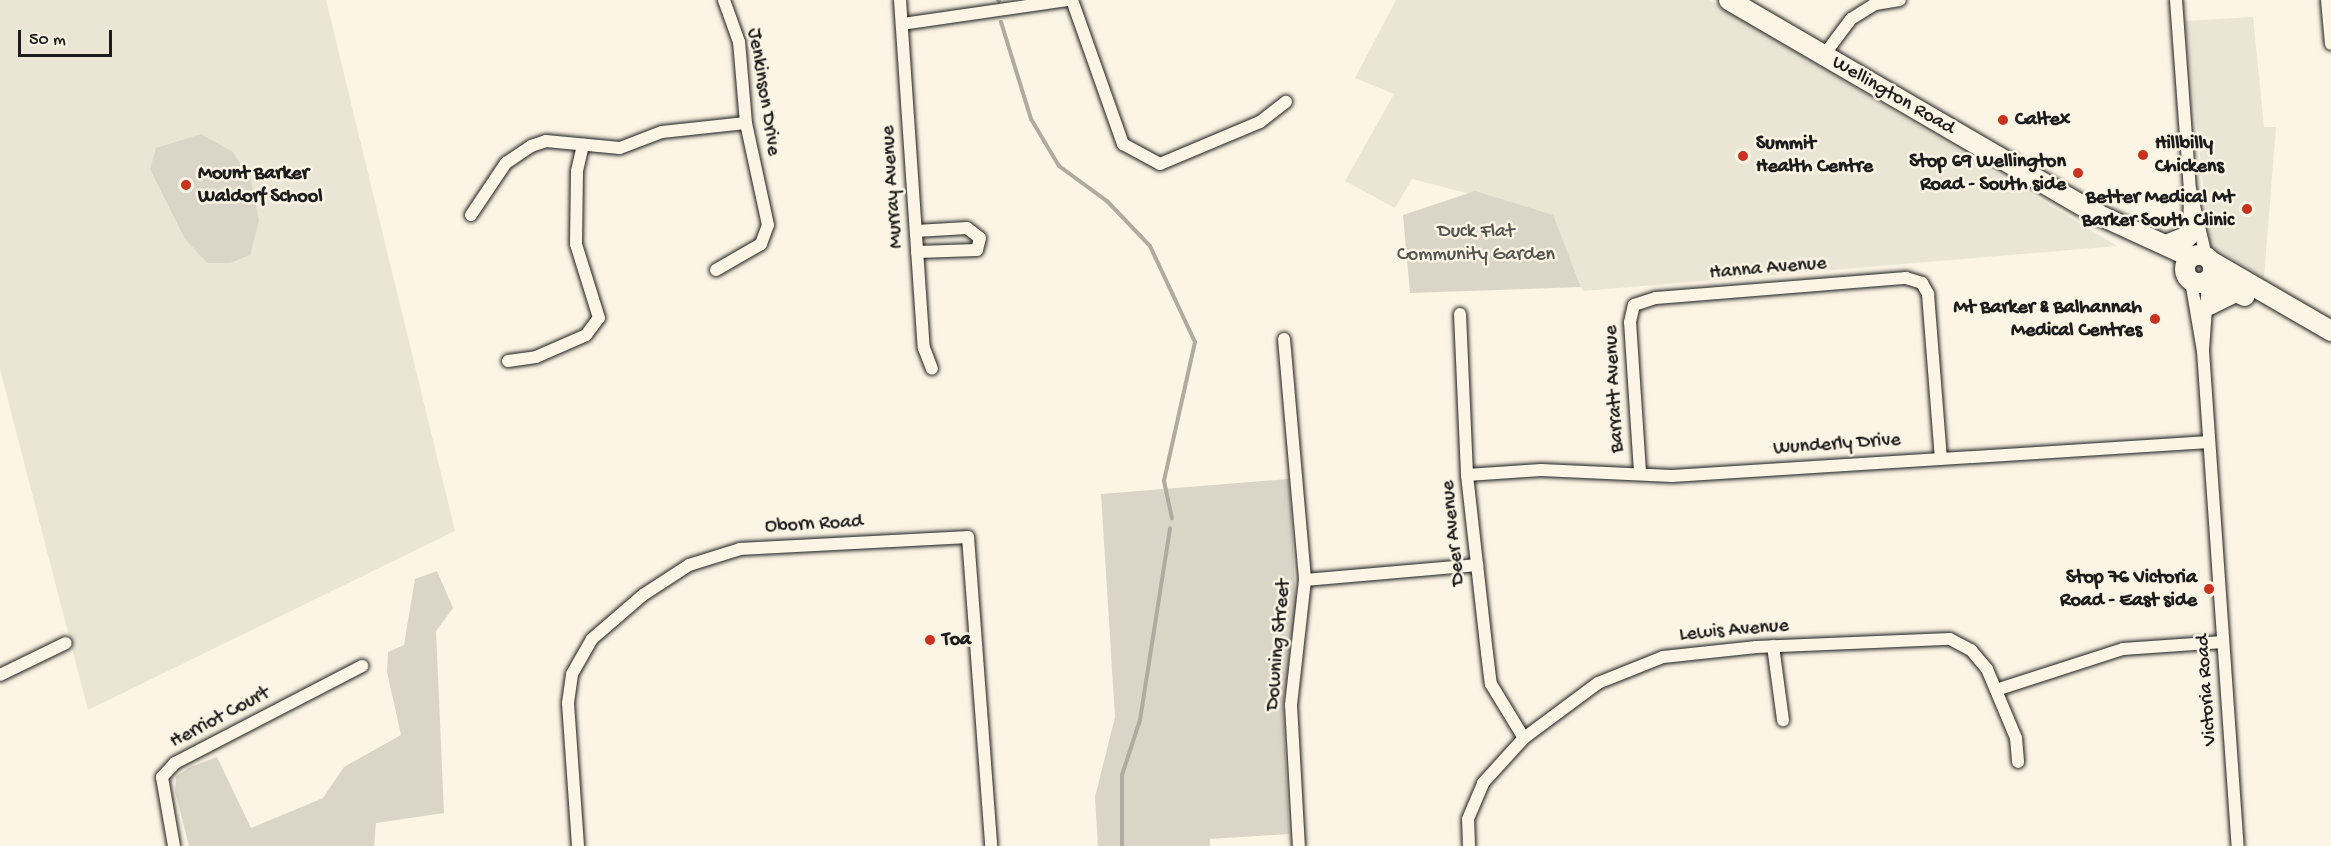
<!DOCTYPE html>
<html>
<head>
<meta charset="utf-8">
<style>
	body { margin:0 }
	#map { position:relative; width:2331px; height:846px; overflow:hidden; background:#fcf5e5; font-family:"Gochi Hand",sans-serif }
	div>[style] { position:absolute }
	.built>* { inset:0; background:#ebe5d6 }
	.green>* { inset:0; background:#dbd5c8 }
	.stream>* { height:4px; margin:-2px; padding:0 2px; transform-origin:2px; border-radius:2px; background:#b0aba1 }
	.roads { filter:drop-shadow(0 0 2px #1c1c1c) drop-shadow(0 0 2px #1c1c1c) }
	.minor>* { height:12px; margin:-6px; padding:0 6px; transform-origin:6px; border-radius:6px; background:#fcf5e5 }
	.primary>* { height:20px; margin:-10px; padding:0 10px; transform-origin:10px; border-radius:10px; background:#fcf5e5 }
	.primary>.ring { margin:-10px; padding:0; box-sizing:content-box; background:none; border:20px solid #fcf5e5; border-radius:50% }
	.dots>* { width:16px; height:16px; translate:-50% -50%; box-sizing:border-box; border:3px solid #fcf5e5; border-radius:50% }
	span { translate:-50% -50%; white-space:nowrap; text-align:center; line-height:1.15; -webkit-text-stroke:5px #fcf5e5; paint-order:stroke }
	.street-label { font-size:20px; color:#1c1c1c }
	.poi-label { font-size:20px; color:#1c1c1c; font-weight:700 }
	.left { translate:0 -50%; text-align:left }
	.right { translate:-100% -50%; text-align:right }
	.park-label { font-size:20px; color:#555450 }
	.scale { position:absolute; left:18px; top:30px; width:94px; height:27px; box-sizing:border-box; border:3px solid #1c1c1c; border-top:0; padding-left:8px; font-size:18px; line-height:21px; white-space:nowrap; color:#1c1c1c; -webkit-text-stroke:4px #fcf5e5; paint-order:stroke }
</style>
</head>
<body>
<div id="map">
	<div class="built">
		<div style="clip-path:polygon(0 0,326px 0,455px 531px,88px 710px,0 369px)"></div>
		<div style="clip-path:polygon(1396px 0,1710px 0,2117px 246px,1583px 291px,1552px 215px,1412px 179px,1395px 208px,1345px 181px,1394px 94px,1355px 78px)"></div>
		<div style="clip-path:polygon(2253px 17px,2264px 127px,2276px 127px,2264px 278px,2210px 245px,2185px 21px)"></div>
	</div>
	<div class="green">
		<div style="clip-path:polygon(201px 134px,233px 152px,251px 180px,259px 221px,250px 255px,230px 263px,207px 263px,185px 239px,150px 169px,156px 148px)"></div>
		<div style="clip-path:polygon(1475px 191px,1553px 215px,1581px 287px,1410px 293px,1403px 215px)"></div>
		<div style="clip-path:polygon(1289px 479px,1296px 603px,1283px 707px,1289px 834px,1210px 839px,1210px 846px,1098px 846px,1095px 797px,1115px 717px,1101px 494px)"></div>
		<div style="clip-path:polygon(437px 571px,453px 608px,436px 631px,444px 813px,376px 823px,374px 846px,189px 846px,175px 791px,176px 777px,188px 768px,217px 757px,251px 828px,323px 798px,344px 767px,401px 735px,387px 672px,388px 652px,404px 645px,415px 579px)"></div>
	</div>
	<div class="stream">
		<div style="left:998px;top:0;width:1px;rotate:45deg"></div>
		<div style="left:1001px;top:22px;width:102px;rotate:72.8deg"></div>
		<div style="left:1031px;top:119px;width:55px;rotate:59.2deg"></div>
		<div style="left:1059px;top:166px;width:59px;rotate:36.1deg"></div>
		<div style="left:1107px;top:201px;width:62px;rotate:46.3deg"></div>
		<div style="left:1150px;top:246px;width:106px;rotate:64.9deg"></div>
		<div style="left:1195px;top:342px;width:142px;rotate:102.6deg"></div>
		<div style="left:1164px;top:481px;width:38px;rotate:78deg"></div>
		<div style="left:1122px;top:846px;width:71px;rotate:-90deg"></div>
		<div style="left:1122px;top:775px;width:58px;rotate:-71.9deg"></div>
		<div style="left:1140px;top:720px;width:194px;rotate:-81.1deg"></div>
	</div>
	<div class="roads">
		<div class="minor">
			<div style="left:900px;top:0;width:349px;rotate:86.1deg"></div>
			<div style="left:924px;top:348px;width:22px;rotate:69deg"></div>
			<div style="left:1072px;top:0;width:153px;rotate:70.5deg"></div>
			<div style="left:1123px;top:144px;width:42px;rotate:28.4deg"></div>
			<div style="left:1160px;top:164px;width:108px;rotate:-22.8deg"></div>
			<div style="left:1260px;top:122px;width:33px;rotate:-38deg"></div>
			<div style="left:2176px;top:0;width:190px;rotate:85.8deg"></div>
			<div style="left:2190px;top:189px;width:69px;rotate:76.6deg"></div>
			<div style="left:2327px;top:0;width:44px;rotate:84.8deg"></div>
			<div style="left:902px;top:24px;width:168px;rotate:-8.2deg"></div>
			<div style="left:1824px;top:55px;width:45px;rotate:-53.1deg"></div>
			<div style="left:1851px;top:19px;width:28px;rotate:-32deg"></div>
			<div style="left:1875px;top:4px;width:25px;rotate:-9deg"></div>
			<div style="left:471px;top:215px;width:63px;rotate:-56.1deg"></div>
			<div style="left:506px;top:163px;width:30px;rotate:-34deg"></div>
			<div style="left:531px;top:146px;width:16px;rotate:-18deg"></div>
			<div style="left:546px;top:141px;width:74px;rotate:5.4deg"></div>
			<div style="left:620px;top:148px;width:45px;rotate:-20.9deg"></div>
			<div style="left:662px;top:132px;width:84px;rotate:-6.1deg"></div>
			<div style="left:916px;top:231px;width:51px;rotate:-3.4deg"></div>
			<div style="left:967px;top:228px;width:16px;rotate:38deg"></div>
			<div style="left:980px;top:238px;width:12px;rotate:104deg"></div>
			<div style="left:977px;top:250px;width:60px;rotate:178.1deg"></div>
			<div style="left:2189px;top:241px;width:51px;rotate:-88.9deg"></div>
			<div style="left:716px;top:270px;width:52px;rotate:-30deg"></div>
			<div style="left:761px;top:244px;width:20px;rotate:-70deg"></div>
			<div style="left:768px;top:225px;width:104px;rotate:-102.2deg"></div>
			<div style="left:746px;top:123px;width:81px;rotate:-94.9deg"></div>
			<div style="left:739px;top:42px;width:45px;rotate:-109.7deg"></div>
			<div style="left:2191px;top:281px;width:71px;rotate:80.3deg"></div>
			<div style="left:2203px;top:351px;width:496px;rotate:86deg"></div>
			<div style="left:1460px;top:314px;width:161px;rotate:87.5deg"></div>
			<div style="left:1467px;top:475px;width:179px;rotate:83.6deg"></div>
			<div style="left:1487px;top:653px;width:31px;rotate:83deg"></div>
			<div style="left:1491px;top:684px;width:63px;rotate:58.6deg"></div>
			<div style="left:1284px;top:339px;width:242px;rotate:85deg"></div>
			<div style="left:1305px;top:580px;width:126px;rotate:96.4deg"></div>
			<div style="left:1291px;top:705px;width:141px;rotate:86.8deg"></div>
			<div style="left:2203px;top:350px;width:70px;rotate:-85.9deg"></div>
			<div style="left:508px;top:361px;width:28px;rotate:-8deg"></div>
			<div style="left:536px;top:357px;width:55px;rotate:-23.7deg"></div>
			<div style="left:586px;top:335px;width:21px;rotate:-53deg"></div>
			<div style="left:599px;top:318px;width:77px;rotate:-107.3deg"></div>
			<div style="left:576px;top:244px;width:73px;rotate:-89.2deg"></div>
			<div style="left:577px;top:171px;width:27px;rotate:-77deg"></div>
			<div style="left:1640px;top:472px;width:150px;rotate:-93.8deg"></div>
			<div style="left:1630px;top:322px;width:17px;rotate:-77deg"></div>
			<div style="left:1634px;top:305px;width:23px;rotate:-18deg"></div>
			<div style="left:1656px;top:298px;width:251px;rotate:-4.6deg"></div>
			<div style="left:1906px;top:278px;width:17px;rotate:17deg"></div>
			<div style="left:1922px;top:283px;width:13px;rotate:61deg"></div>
			<div style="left:1928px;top:294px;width:165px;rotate:85.5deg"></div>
			<div style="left:1467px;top:475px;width:74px;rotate:-3.9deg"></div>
			<div style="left:1541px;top:470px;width:131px;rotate:2.6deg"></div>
			<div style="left:1672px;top:476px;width:538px;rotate:-3.62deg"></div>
			<div style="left:1305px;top:580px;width:173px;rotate:-5deg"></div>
			<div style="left:1773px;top:646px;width:75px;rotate:82.3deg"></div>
			<div style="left:0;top:675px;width:73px;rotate:-25.9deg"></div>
			<div style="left:1996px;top:690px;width:133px;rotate:-17.9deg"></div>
			<div style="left:2123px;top:649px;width:100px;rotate:-4deg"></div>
			<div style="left:174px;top:846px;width:70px;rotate:-99.9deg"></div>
			<div style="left:162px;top:777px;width:19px;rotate:-47deg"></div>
			<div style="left:175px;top:763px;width:211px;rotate:-27.4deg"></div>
			<div style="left:578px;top:846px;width:143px;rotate:-94deg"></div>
			<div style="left:568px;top:703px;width:29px;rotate:-82deg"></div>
			<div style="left:572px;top:674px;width:40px;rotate:-60.3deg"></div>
			<div style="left:592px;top:639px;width:67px;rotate:-40.8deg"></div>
			<div style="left:643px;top:595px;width:55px;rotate:-33.1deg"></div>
			<div style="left:689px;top:565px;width:53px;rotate:-17.4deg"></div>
			<div style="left:740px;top:549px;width:228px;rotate:-3deg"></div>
			<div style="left:968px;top:537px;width:310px;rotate:85.7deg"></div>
			<div style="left:1469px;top:846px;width:27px;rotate:-92deg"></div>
			<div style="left:1468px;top:819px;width:39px;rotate:-67deg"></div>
			<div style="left:1483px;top:783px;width:61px;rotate:-47.7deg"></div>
			<div style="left:1524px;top:738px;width:92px;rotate:-36.6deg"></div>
			<div style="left:1598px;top:683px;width:70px;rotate:-21.8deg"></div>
			<div style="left:1663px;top:657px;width:94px;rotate:-6.1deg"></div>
			<div style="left:1756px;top:647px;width:194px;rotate:-2.4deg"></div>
			<div style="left:1950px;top:639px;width:24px;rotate:28deg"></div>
			<div style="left:1971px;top:650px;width:25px;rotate:50deg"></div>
			<div style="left:1987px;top:669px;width:75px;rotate:67.2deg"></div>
			<div style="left:2016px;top:738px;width:24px;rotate:85deg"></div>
		</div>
		<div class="primary">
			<div style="left:1729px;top:0;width:426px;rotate:30.2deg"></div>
			<div style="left:2097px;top:214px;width:103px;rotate:24.6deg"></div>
			<div style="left:2166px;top:245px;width:24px;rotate:-22deg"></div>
			<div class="ring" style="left:2185px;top:255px;width:8px;height:8px"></div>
			<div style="left:2212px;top:262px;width:138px;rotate:30.1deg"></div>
			<div style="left:2209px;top:280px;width:39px;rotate:24deg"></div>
			<div style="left:2209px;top:305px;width:30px;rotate:-26deg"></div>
		</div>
	</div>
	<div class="dots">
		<div style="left:2003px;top:120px;background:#c8321e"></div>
		<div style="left:2143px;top:155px;background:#c8321e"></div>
		<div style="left:1743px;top:156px;background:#c8321e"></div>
		<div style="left:2078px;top:173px;background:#c8321e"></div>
		<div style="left:186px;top:185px;background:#c8321e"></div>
		<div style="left:2247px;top:209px;background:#c8321e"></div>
		<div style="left:2155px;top:319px;background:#c8321e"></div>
		<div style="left:2209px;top:589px;background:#c8321e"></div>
		<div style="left:930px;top:640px;background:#c8321e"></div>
	</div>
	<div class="street-label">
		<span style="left:763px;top:92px;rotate:81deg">Jenkinson Drive</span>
		<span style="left:1893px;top:96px;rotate:30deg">Wellington Road</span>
		<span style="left:893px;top:187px;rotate:-94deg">Murray Avenue</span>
		<span style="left:1768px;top:269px;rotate:-5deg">Hanna Avenue</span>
		<span style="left:1615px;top:389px;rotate:-93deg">Barratt Avenue</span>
		<span style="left:1837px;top:445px;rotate:-4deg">Wunderly Drive</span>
		<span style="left:814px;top:525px;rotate:-3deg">Oborn Road</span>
		<span style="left:1454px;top:533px;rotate:-96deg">Deer Avenue</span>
		<span style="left:1734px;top:631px;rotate:-5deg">Lewis Avenue</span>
		<span style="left:1279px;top:645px;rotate:-85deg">Downing Street</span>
		<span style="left:2207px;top:690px;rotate:-94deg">Victoria Road</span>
		<span style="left:220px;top:718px;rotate:-28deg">Herriot Court</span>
	</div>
	<div class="poi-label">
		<span class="left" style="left:2015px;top:120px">Caltex</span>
		<span class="left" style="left:1756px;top:156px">Summit<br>Health Centre</span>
		<span class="left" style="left:2155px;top:156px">Hillbilly<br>Chickens</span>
		<span class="right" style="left:2066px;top:174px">Stop 69 Wellington<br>Road - South side</span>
		<span class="left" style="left:198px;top:186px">Mount Barker<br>Waldorf School</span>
		<span class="right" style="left:2234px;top:210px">Better Medical Mt<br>Barker South Clinic</span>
		<span class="right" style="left:2142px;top:320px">Mt Barker &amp; Balhannah<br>Medical Centres</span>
		<span class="right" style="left:2197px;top:590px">Stop 76 Victoria<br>Road - East side</span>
		<span class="left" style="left:942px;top:640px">Toa</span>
	</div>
	<div class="park-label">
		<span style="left:1476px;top:244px">Duck Flat<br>Community Garden</span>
	</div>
	<div class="scale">50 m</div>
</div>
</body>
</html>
